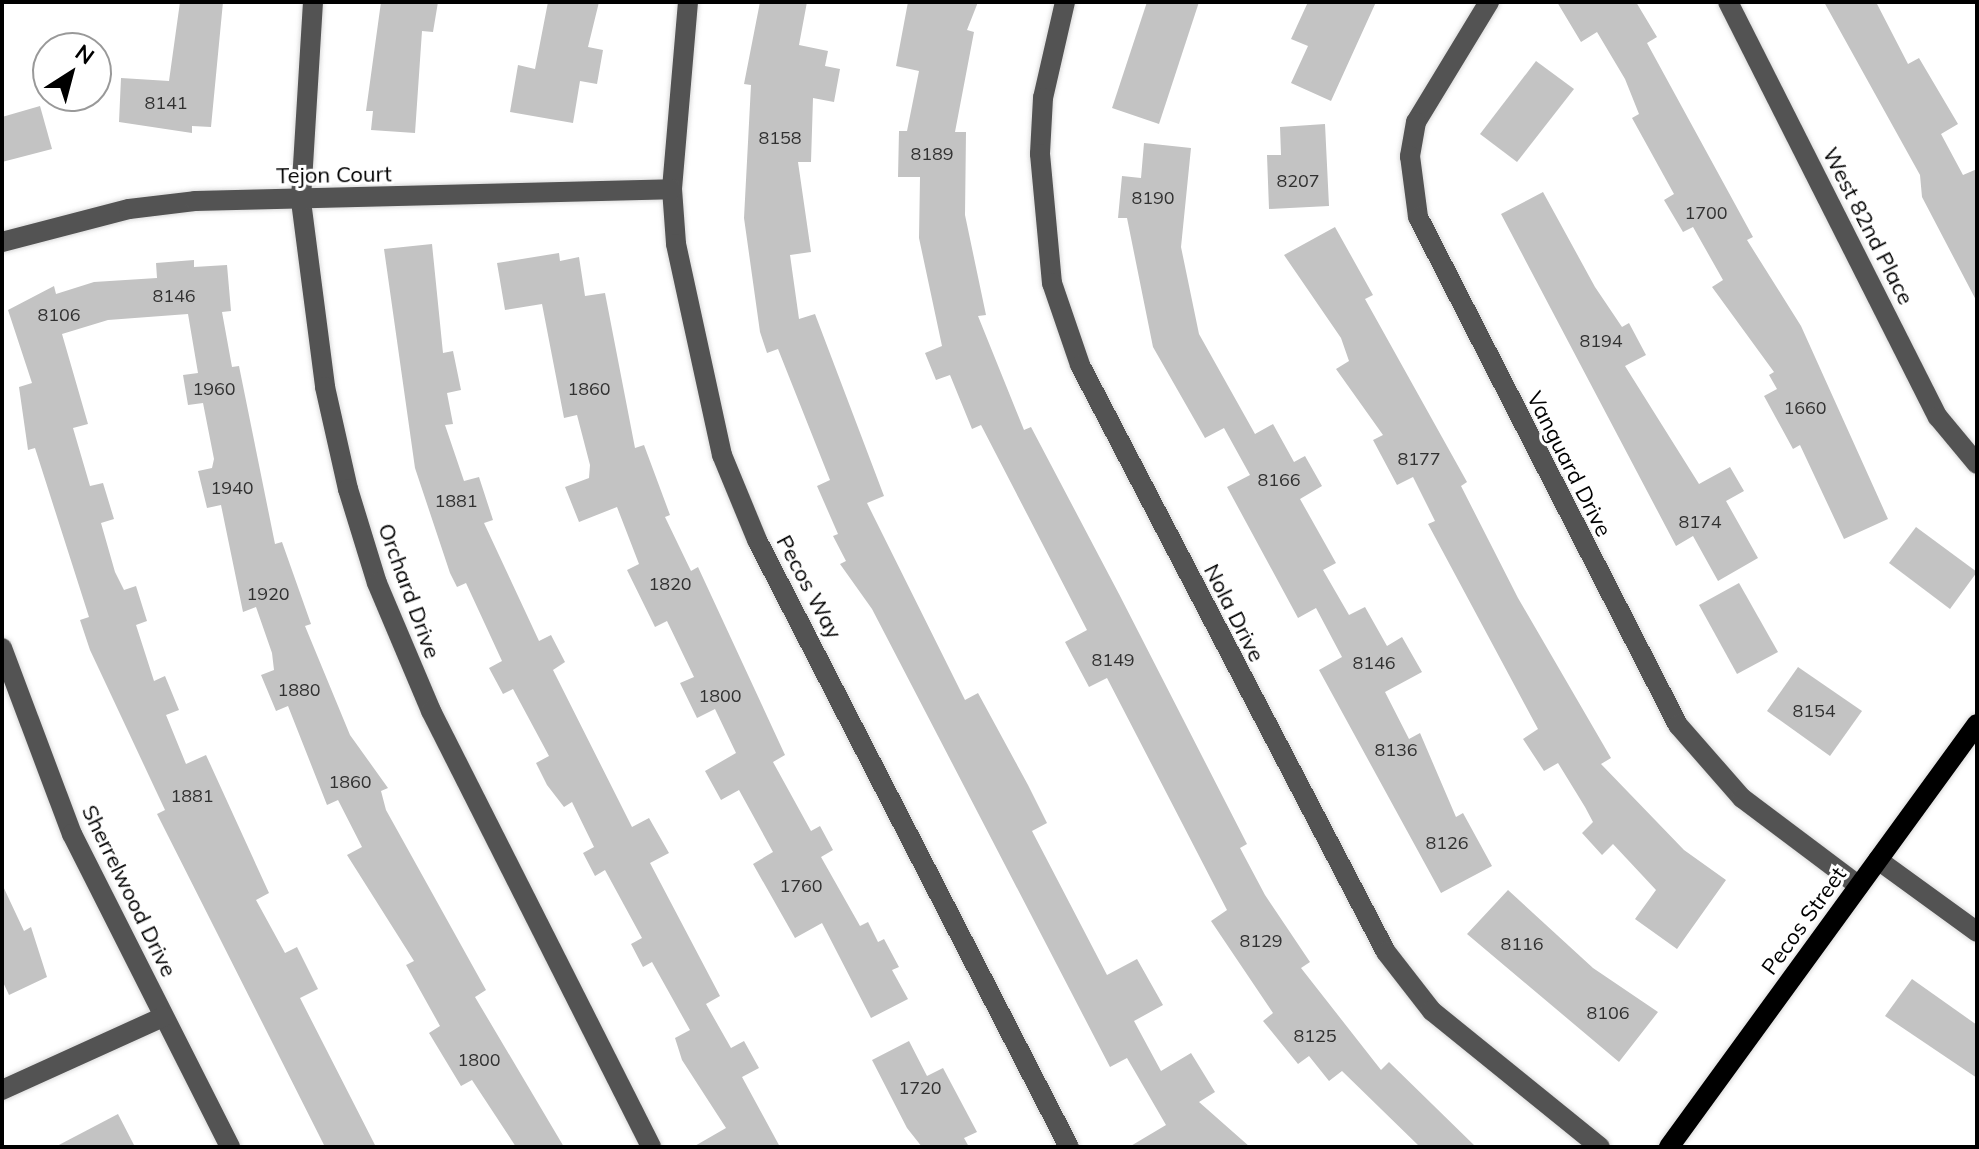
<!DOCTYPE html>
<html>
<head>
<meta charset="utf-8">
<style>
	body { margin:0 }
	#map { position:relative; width:1979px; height:1149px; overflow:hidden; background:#fff; font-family:Mulish,sans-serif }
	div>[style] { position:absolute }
	.building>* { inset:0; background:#c3c3c3 }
	.roads { filter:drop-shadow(0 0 2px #dbdbdb) drop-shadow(0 0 2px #dbdbdb) }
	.minor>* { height:20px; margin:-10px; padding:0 10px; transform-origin:10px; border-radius:10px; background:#535353 }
	.major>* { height:20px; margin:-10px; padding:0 10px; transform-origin:10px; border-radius:10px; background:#000 }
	span { translate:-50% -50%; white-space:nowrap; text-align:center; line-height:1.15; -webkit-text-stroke:6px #fff; paint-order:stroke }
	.number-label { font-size:18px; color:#313131 }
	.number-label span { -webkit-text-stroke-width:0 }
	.street-label { font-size:22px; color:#000 }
	.frame { position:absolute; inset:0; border:4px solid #000; pointer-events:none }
	.north { position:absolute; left:32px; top:32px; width:80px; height:80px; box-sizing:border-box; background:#fff; border:2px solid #999; border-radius:50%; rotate:36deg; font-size:22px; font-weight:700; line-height:32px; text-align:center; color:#000 }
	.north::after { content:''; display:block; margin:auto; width:28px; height:36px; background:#000; clip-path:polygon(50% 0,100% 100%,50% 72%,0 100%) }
</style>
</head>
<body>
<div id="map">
	<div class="building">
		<div style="clip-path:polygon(180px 2px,223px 2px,211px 127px,192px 126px,192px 133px,119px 122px,121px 78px,169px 81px)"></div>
		<div style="clip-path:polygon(381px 2px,438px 2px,433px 32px,422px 31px,415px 133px,371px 130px,373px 111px,366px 111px)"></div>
		<div style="clip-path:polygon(548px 2px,599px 2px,588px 47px,603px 50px,597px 84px,580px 81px,573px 123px,510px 112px,518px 65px,535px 69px)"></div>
		<div style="clip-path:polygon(760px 2px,807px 2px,799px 45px,828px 51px,825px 66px,840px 69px,834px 102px,813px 98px,811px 162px,798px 162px,811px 252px,790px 255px,799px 319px,815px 314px,884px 496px,867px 503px,965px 700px,978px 693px,1028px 785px,1047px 823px,1032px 831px,1107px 975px,1137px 959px,1163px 1005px,1134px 1021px,1161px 1071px,1191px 1053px,1215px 1092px,1199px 1102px,1250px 1147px,1129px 1147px,1166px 1125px,1127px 1058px,1110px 1067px,872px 609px,840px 564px,846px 561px,833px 536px,838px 534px,817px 486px,830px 480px,778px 349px,767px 353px,760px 332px,744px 218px,751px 85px,744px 84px)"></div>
		<div style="clip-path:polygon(908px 2px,978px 2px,967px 30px,974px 32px,955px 132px,966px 132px,965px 215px,986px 315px,978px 316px,1024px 430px,1031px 427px,1119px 594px,1247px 844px,1240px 848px,1265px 895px,1310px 962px,1301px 968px,1381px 1070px,1389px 1062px,1476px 1147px,1420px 1147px,1342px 1071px,1329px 1081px,1309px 1056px,1298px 1064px,1263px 1021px,1273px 1013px,1211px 921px,1227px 910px,1107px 678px,1089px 687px,1065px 642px,1087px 630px,981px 425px,972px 429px,950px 375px,936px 380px,925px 353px,942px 346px,919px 238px,920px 177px,898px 177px,899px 131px,907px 131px,919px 71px,896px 66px)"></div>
		<div style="clip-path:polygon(1147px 2px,1199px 2px,1159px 124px,1112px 108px)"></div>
		<div style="clip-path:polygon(1308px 2px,1376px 2px,1331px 101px,1291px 83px,1308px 46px,1291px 39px)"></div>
		<div style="clip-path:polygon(1557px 2px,1636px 2px,1657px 37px,1647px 43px,1753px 237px,1747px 240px,1801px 326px,1888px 519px,1844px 539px,1800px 445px,1793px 449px,1764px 396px,1777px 389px,1769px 375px,1774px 372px,1712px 287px,1723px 280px,1693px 227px,1683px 232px,1664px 200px,1674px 194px,1632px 118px,1639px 114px,1625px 79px,1597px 32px,1581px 42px)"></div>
		<div style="clip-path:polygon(1824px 2px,1876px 2px,1908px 64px,1919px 58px,1958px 124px,1941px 134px,1963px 175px,1977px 169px,1977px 302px,1922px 197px,1920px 175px)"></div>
		<div style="clip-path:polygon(1536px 61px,1574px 89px,1517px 162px,1480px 134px)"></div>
		<div style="clip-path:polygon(40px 106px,52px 149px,2px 162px,2px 117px)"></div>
		<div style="clip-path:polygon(1325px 124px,1329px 206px,1269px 209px,1267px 155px,1281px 155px,1280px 127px)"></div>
		<div style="clip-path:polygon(1144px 143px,1191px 148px,1181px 247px,1199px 334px,1255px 434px,1273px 424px,1294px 462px,1305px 456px,1322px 486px,1300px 499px,1336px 563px,1323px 570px,1349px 615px,1365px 607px,1387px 646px,1402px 637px,1422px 672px,1385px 692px,1409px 739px,1420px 733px,1456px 817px,1463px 813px,1492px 866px,1441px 893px,1319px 670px,1342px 657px,1316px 608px,1298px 618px,1227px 487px,1250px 475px,1224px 428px,1205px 438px,1153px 347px,1127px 218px,1118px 218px,1122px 176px,1141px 178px)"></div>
		<div style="clip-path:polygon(1543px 192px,1595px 287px,1622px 327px,1629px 323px,1646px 355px,1625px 366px,1699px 484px,1730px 467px,1744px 491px,1726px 501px,1758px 558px,1718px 581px,1693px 536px,1676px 546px,1501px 214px)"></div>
		<div style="clip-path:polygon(1335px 227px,1373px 295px,1365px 299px,1467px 482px,1461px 486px,1518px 598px,1611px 758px,1601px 764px,1684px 850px,1726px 880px,1677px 949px,1635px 919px,1656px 890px,1613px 844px,1602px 855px,1582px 833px,1593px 822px,1585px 807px,1558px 763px,1544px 771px,1523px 739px,1538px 729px,1428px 524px,1435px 521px,1413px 477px,1397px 485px,1373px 440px,1383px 435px,1336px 369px,1349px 361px,1341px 338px,1284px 255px)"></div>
		<div style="clip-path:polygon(432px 244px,443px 353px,453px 351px,461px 390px,447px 393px,453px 424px,445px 425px,464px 481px,479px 477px,493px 520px,484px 523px,539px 641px,551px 635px,565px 662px,553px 670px,632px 827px,649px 818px,669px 853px,650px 863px,720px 996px,706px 1004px,731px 1048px,744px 1041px,759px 1068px,742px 1077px,780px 1147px,693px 1147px,726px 1128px,682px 1060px,675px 1038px,690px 1030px,652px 962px,643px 967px,631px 944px,642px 938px,605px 870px,595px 876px,583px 853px,594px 847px,572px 802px,564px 807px,547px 785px,536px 763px,549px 756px,513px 689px,503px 694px,489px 668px,502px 661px,466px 583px,457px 587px,450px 573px,415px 468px,384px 249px)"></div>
		<div style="clip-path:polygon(559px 253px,560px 261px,579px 257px,585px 296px,605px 293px,635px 448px,644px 445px,670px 515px,665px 517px,691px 571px,698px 567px,785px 755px,773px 762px,811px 831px,820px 826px,833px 850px,821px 857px,860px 926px,868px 922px,878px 942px,884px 939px,899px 967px,892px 970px,908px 999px,871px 1018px,822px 923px,795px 938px,753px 864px,773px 852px,739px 790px,721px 800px,705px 771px,736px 753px,715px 709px,697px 718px,680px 683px,694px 677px,667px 621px,655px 627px,627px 570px,639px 564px,617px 507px,579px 522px,565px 487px,589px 478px,590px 465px,577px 415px,564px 418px,542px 304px,505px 310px,497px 263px)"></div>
		<div style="clip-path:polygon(194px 260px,194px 267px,227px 265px,231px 311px,222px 312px,232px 367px,239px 366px,275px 544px,282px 542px,311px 624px,305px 626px,350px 735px,388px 788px,381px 791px,386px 810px,486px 990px,475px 997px,564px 1147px,516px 1147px,472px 1080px,461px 1086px,429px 1033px,440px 1026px,406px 965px,414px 961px,347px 855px,362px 847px,338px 800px,327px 805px,288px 706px,276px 711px,261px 675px,274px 670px,272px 653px,256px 607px,243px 612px,221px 505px,207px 508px,198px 471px,212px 468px,214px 459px,203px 403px,188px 405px,183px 375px,198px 373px,188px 314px,108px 320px,62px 334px,88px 424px,73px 428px,90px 486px,103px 483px,114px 519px,101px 523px,115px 572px,124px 590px,136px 586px,147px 621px,136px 625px,154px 681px,165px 676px,179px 710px,166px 715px,186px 764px,206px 755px,269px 893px,256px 900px,285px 953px,297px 947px,318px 989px,300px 998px,376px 1147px,325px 1147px,157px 814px,165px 810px,90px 650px,80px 620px,89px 617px,35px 448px,28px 450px,19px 387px,32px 383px,8px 310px,54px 286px,56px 294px,94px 282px,157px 278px,156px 263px)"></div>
		<div style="clip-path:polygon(1916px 527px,1977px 572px,1950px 609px,1889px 563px)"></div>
		<div style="clip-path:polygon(1739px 583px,1778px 652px,1737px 674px,1699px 605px)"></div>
		<div style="clip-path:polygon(1798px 667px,1862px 711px,1830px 756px,1767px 711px)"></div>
		<div style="clip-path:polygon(2px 884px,24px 931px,31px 927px,47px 977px,9px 995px,2px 980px)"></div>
		<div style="clip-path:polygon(1508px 890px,1593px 968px,1658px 1012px,1619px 1062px,1467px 934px)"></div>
		<div style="clip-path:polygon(1912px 979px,1977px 1025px,1977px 1078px,1885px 1016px)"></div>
		<div style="clip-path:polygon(909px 1041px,927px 1076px,943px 1068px,977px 1132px,964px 1138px,969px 1147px,922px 1147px,907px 1128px,872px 1060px)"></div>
		<div style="clip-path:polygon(118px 1114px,135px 1147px,55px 1147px)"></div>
	</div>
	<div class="roads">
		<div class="minor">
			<div style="left:313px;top:2px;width:199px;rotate:93.5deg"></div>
			<div style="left:301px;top:201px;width:188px;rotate:82.6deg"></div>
			<div style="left:325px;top:387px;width:105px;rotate:77.3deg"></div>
			<div style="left:348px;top:489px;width:98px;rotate:72.9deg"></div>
			<div style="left:377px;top:583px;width:139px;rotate:67.1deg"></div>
			<div style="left:431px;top:711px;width:488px;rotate:63.2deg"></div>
			<div style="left:688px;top:2px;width:188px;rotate:94.9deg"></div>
			<div style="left:672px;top:189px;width:55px;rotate:85.8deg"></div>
			<div style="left:676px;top:244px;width:216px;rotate:77.7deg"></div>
			<div style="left:722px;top:455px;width:92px;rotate:67.6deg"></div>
			<div style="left:757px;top:540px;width:682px;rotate:62.8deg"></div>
			<div style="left:1065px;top:2px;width:98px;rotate:102.9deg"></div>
			<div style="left:1043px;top:98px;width:56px;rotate:93.1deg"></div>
			<div style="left:1040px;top:154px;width:130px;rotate:84.7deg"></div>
			<div style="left:1052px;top:283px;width:87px;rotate:71.1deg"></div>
			<div style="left:1080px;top:365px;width:662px;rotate:62.47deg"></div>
			<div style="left:1386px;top:952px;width:75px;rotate:52.1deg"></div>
			<div style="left:1432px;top:1011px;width:216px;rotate:39deg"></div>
			<div style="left:1489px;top:2px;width:140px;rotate:121.3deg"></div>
			<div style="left:1416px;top:122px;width:35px;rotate:100deg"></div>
			<div style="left:1410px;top:156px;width:62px;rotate:82.5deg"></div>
			<div style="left:1418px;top:217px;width:571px;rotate:62.9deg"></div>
			<div style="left:1678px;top:725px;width:97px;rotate:48.8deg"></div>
			<div style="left:1742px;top:798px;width:146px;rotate:36.9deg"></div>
			<div style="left:1728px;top:2px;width:465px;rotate:63.2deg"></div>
			<div style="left:1938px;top:417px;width:61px;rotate:50.3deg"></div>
			<div style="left:2px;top:242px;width:131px;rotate:-14.6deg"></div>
			<div style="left:129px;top:209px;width:66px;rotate:-6.9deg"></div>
			<div style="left:195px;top:201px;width:477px;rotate:-1.4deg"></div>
			<div style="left:2px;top:648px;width:199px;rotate:69.4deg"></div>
			<div style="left:72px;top:834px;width:351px;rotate:63.2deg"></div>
			<div style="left:1878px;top:860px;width:122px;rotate:36deg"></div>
			<div style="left:2px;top:1090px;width:177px;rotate:-24.4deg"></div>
		</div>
		<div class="major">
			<div style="left:1669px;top:1147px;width:523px;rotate:-53.94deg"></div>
		</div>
	</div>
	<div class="number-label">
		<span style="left:166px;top:103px">8141</span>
		<span style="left:780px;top:138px">8158</span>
		<span style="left:932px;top:154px">8189</span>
		<span style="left:1298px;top:181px">8207</span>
		<span style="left:1153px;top:198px">8190</span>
		<span style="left:1706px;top:213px">1700</span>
		<span style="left:174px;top:296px">8146</span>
		<span style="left:59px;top:315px">8106</span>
		<span style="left:1601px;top:341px">8194</span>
		<span style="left:214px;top:389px">1960</span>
		<span style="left:589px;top:389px">1860</span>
		<span style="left:1805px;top:408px">1660</span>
		<span style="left:1419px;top:459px">8177</span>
		<span style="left:1279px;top:480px">8166</span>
		<span style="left:232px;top:488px">1940</span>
		<span style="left:456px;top:501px">1881</span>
		<span style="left:1700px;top:522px">8174</span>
		<span style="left:670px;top:584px">1820</span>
		<span style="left:268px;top:594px">1920</span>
		<span style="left:1113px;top:660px">8149</span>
		<span style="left:1374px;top:663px">8146</span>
		<span style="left:299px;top:690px">1880</span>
		<span style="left:720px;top:696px">1800</span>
		<span style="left:1814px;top:711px">8154</span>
		<span style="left:1396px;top:750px">8136</span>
		<span style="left:350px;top:782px">1860</span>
		<span style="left:192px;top:796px">1881</span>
		<span style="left:1447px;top:843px">8126</span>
		<span style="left:801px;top:886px">1760</span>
		<span style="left:1261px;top:941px">8129</span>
		<span style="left:1522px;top:944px">8116</span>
		<span style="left:1608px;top:1013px">8106</span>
		<span style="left:1315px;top:1036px">8125</span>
		<span style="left:479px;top:1060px">1800</span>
		<span style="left:920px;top:1088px">1720</span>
	</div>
	<div class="street-label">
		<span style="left:334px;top:175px;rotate:-1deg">Tejon Court</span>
		<span style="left:1868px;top:226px;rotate:63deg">West 82nd Place</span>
		<span style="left:1569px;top:464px;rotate:63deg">Vanguard Drive</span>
		<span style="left:809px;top:587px;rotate:62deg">Pecos Way</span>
		<span style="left:409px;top:591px;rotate:70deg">Orchard Drive</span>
		<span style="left:1234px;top:613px;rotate:63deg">Nola Drive</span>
		<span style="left:129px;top:891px;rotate:64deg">Sherrelwood Drive</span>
		<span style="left:1804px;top:921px;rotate:-54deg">Pecos Street</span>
	</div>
	<div class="frame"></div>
	<div class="north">N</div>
</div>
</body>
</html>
